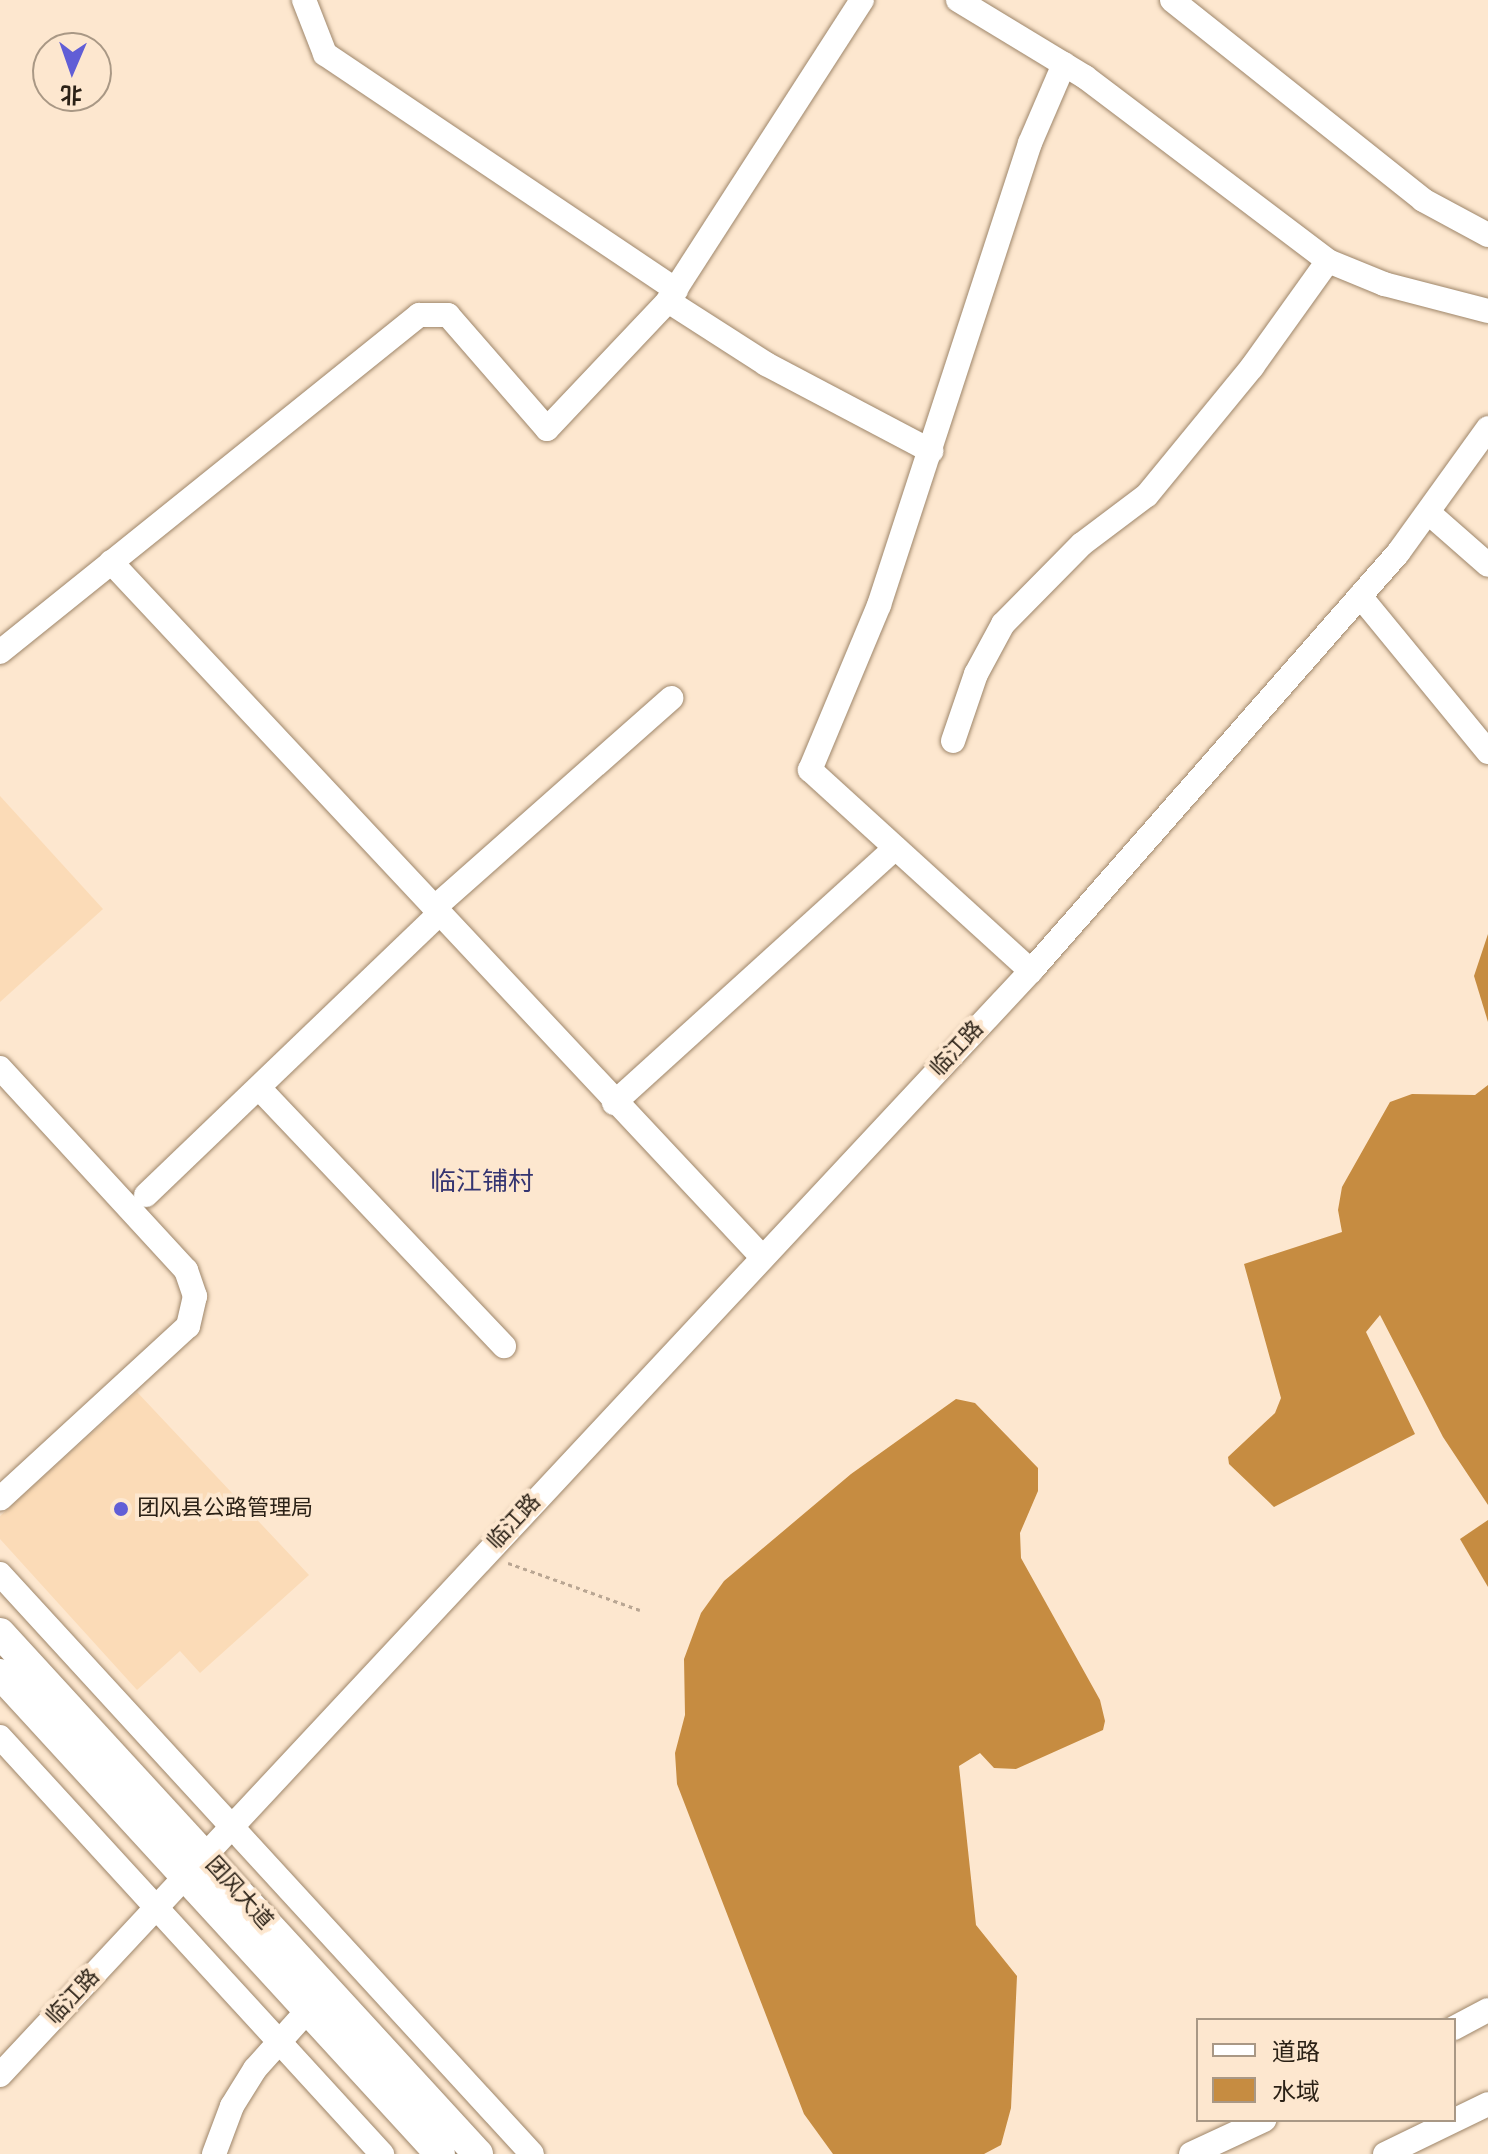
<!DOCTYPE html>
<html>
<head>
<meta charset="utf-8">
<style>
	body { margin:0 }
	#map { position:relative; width:1488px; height:2154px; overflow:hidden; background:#fde7cf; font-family:"Alegreya Sans","Noto Sans SC",sans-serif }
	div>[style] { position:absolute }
	.built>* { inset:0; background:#fbdbb7 }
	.water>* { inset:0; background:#c68c41 }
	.path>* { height:3px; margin-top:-1.5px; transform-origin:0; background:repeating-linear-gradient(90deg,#b9a693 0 4px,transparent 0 8px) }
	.roads { filter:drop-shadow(0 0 2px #9e866a) drop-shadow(0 0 2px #9e866a) }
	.minor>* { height:24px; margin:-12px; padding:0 12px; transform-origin:12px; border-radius:12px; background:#fff }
	.major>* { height:30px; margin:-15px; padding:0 15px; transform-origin:15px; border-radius:15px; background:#fff }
	.dots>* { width:22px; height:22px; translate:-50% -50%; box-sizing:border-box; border:4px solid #fde7cf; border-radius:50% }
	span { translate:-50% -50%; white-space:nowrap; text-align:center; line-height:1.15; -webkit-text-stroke:8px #fde7cf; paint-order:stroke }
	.street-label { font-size:22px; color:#2b2116 }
	.poi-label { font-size:22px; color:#2b2116 }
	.left { translate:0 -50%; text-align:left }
	.quarter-label { font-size:26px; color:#353571 }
	.legend { position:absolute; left:1196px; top:2018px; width:260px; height:104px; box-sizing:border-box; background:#fde7cf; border:2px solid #a99885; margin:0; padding:10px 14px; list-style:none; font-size:24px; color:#2b2116 }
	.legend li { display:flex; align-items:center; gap:16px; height:40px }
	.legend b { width:40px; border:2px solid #a99885 }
	.north { position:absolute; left:32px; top:32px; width:80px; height:80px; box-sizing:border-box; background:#fde7cf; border:2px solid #a99885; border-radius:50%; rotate:182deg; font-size:22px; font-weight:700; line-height:32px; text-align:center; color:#2b2116 }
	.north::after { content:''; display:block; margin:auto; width:28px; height:36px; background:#615ed6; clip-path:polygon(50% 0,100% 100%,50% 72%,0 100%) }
</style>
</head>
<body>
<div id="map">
	<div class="built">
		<div style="clip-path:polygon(0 796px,103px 909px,0 1002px)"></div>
		<div style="clip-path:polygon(137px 1392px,309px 1575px,200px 1673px,180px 1651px,137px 1690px,0 1539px,0 1516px)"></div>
	</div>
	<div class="water">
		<div style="clip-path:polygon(1488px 934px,1488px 1022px,1474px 976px)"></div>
		<div style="clip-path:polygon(1488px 1085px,1488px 1505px,1443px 1437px,1380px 1315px,1366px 1332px,1415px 1434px,1274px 1507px,1229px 1464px,1228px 1457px,1275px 1413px,1281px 1398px,1244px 1264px,1342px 1232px,1338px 1210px,1342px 1187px,1390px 1102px,1412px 1094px,1475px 1095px)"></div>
		<div style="clip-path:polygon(956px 1399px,975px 1403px,1038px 1468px,1038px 1491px,1020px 1533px,1021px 1558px,1100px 1700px,1105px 1721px,1103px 1730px,1016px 1769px,994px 1768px,980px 1753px,959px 1766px,976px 1925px,1017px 1976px,1011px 2108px,1001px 2145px,984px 2154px,833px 2154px,804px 2114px,677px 1784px,675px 1753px,685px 1715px,684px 1659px,701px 1613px,724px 1581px,851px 1474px)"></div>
		<div style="clip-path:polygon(1488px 1520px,1488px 1587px,1460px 1539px)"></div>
	</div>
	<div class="path">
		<div style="left:508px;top:1563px;width:140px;rotate:19.6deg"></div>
	</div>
	<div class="roads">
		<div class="minor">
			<div style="left:304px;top:0;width:58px;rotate:68.7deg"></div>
			<div style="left:325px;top:54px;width:423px;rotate:33.9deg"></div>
			<div style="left:958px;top:0;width:149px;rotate:31.2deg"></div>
			<div style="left:1085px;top:77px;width:305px;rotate:37.1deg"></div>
			<div style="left:1328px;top:261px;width:61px;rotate:22.3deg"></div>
			<div style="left:1384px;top:284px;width:107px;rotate:14.6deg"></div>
			<div style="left:1172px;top:0;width:321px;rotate:38.5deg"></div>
			<div style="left:1423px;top:200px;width:74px;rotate:28.3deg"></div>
			<div style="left:668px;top:301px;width:117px;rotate:32.7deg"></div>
			<div style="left:766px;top:364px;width:187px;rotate:27.8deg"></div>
			<div style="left:1430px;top:514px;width:77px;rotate:41.3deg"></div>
			<div style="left:111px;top:562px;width:952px;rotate:46.87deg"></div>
			<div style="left:1360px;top:596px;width:202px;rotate:50.6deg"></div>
			<div style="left:0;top:652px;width:538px;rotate:-38.81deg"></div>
			<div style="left:419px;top:315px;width:29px"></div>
			<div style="left:448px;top:315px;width:151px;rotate:49deg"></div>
			<div style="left:547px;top:429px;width:176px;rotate:-46.6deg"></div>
			<div style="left:668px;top:301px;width:358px;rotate:-57.2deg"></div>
			<div style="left:953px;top:741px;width:71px;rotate:-71.1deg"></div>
			<div style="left:976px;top:674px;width:57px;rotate:-61.6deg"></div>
			<div style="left:1003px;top:624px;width:112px;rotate:-45.4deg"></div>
			<div style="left:1082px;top:544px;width:81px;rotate:-37deg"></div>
			<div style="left:1147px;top:495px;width:166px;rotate:-50.6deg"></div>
			<div style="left:1252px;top:367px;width:130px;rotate:-54.4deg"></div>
			<div style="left:434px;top:908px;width:317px;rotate:-41.5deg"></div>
			<div style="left:1031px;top:971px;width:299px;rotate:-137.7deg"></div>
			<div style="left:810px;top:770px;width:179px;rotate:-67.3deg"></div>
			<div style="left:879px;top:605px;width:486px;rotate:-71.9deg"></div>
			<div style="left:1030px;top:143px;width:86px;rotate:-66.7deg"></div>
			<div style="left:0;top:1068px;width:275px;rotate:47.4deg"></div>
			<div style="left:186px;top:1270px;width:28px;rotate:71deg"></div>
			<div style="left:195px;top:1296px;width:31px;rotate:103deg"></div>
			<div style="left:188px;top:1326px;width:255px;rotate:137.4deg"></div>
			<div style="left:259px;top:1088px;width:356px;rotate:46.5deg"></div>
			<div style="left:614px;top:1103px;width:379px;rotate:-42.2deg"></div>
			<div style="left:146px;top:1195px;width:406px;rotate:-43.8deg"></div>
			<div style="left:0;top:1574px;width:787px;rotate:47.47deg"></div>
			<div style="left:0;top:1737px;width:566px;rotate:47.51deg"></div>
			<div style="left:1454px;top:2028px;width:38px;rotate:-28deg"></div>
			<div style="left:0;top:2075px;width:1511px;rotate:-46.96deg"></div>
			<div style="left:1031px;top:971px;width:556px;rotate:-48.72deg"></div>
			<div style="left:1398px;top:553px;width:154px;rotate:-54.2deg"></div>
			<div style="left:214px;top:2154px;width:51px;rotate:-69.4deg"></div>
			<div style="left:232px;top:2106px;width:44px;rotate:-58.1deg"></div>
			<div style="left:255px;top:2069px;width:79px;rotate:-48.1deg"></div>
			<div style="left:1191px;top:2154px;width:81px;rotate:-25deg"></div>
			<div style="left:1385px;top:2154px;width:114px;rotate:-25.9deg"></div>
		</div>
		<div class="major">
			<div style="left:0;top:1633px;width:707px;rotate:47.46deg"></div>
			<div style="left:0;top:1674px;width:651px;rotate:47.49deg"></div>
		</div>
	</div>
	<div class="dots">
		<div style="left:121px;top:1509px;background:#615ed6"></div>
	</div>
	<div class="street-label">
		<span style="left:957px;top:1049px;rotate:-47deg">临江路</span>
		<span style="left:514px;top:1522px;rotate:-47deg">临江路</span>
		<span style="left:239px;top:1893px;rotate:48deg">团风大道</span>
		<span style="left:73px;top:1997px;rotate:-47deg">临江路</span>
	</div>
	<div class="poi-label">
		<span class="left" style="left:137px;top:1509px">团风县公路管理局</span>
	</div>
	<div class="quarter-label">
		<span style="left:482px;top:1183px">临江铺村</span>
	</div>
	<ul class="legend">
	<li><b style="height:10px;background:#fff"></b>道路</li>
	<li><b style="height:22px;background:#c68c41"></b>水域</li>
	</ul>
	<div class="north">北</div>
</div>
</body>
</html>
